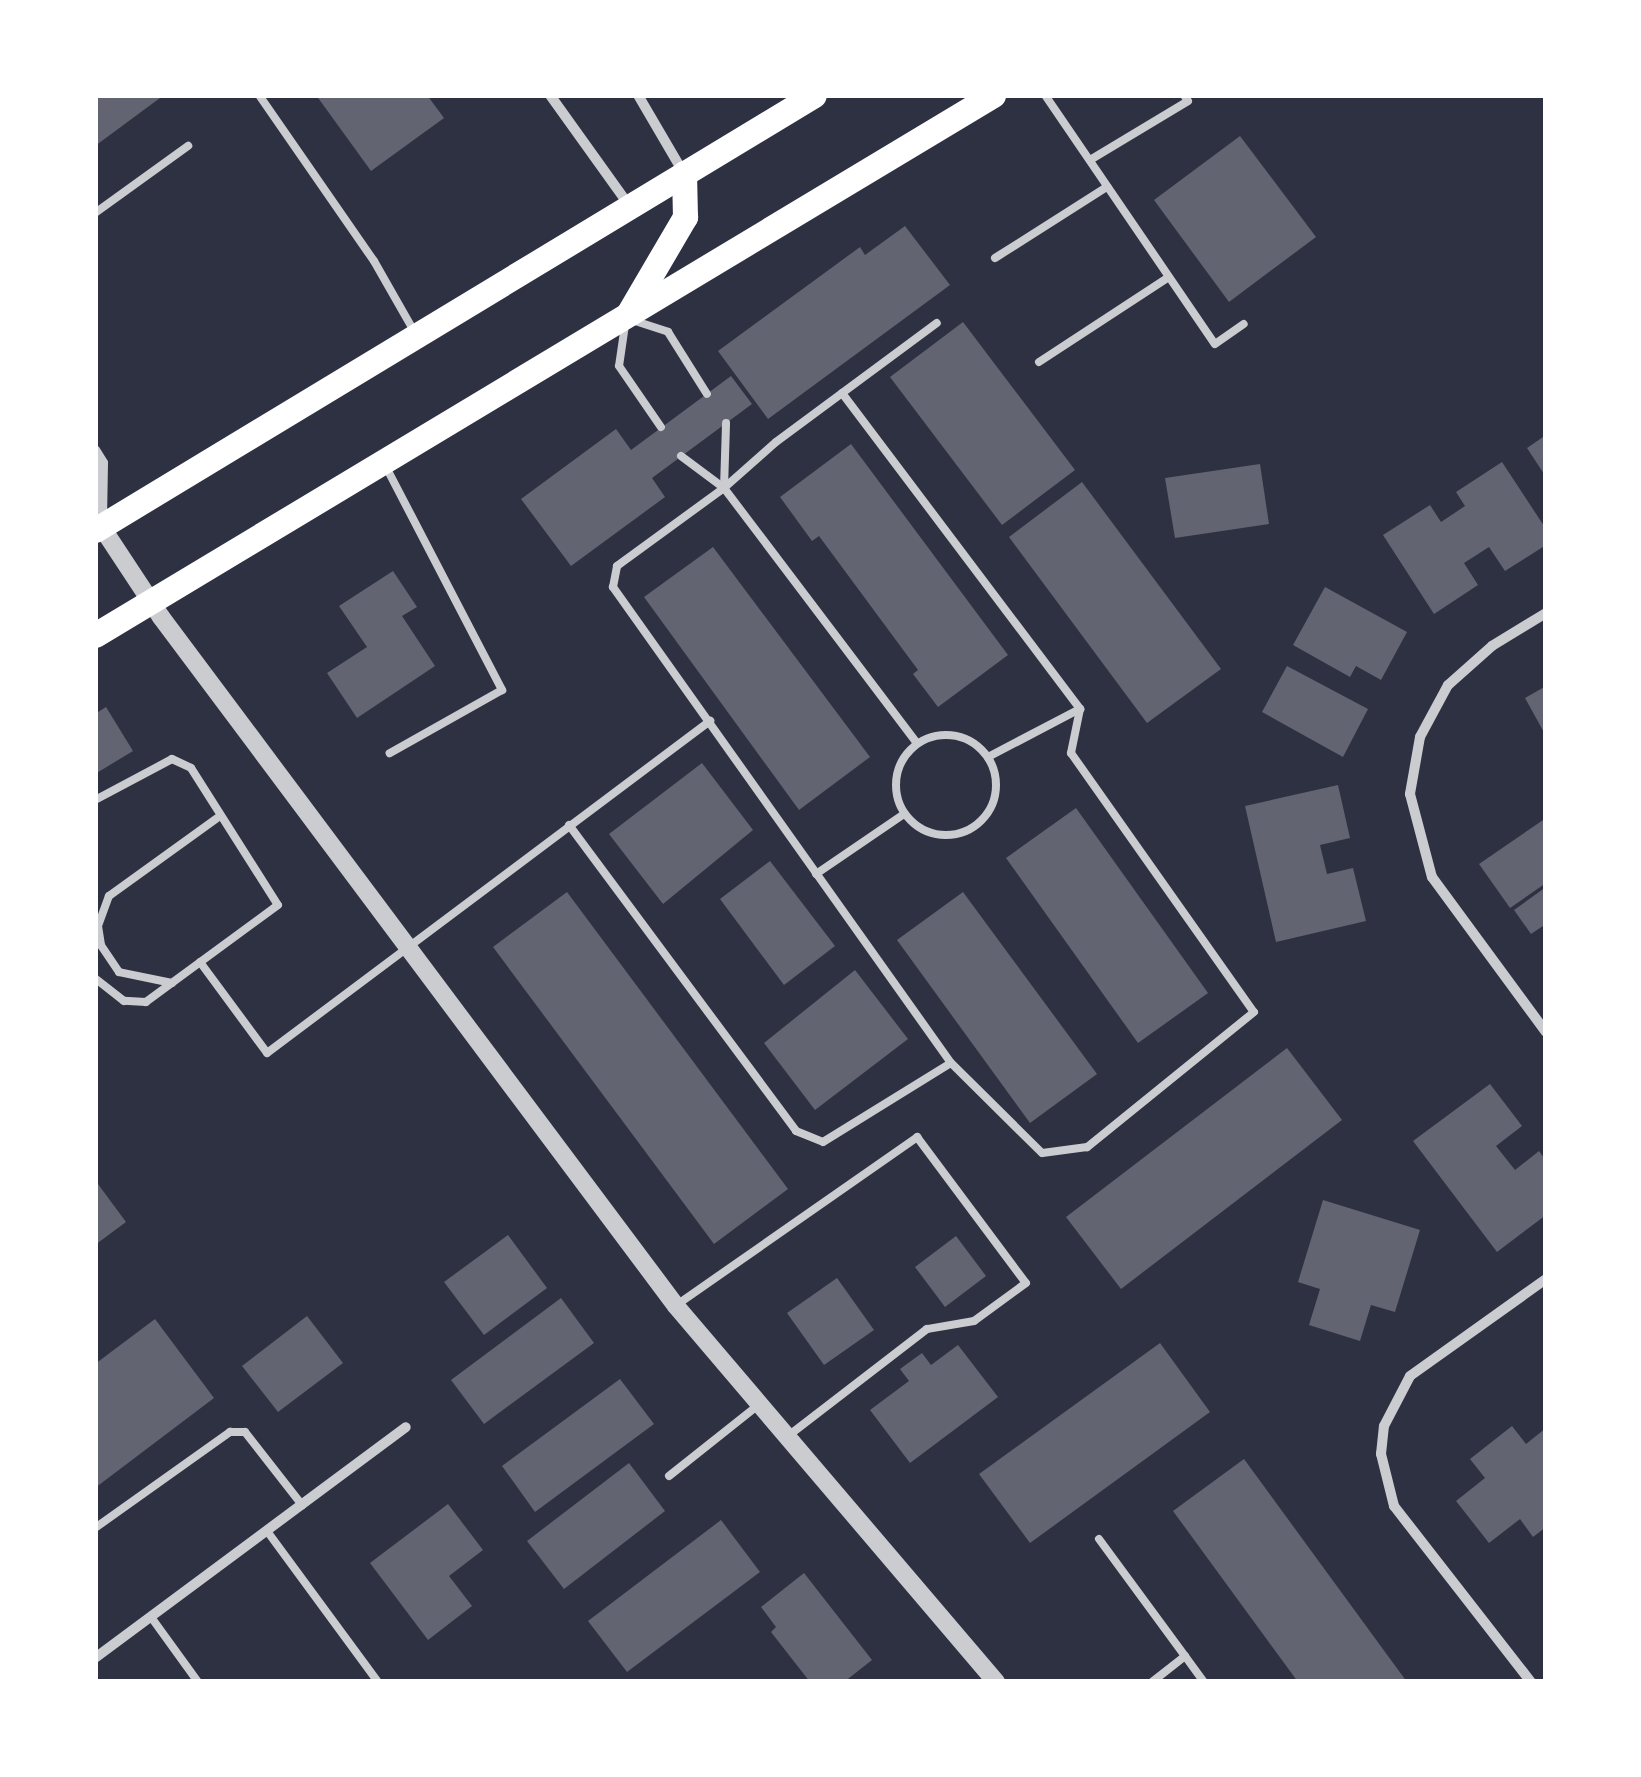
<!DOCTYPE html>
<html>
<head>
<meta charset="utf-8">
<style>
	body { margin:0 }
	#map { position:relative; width:1641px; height:1777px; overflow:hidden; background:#2d3142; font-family:"DejaVu Sans",sans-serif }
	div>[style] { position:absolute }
	.building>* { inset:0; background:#626471 }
	.service>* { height:8px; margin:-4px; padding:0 4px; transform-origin:4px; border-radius:4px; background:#caccd0 }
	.service>.ring { margin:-4px; padding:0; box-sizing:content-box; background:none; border:8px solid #caccd0; border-radius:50% }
	.minor>* { height:10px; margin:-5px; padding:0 5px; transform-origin:5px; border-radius:5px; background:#caccd0 }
	.tertiary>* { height:18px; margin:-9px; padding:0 9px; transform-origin:9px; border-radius:9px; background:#caccd0 }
	.primary>* { height:25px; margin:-12.5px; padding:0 12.5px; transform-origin:12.5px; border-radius:12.5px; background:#fff }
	span { translate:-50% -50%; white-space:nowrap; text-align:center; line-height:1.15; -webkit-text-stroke:8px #fff; paint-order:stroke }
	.frame { position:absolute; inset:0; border:98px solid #fff; pointer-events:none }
</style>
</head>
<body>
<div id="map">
	<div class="building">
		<div style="clip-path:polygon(95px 95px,158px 95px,160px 98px,95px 146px)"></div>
		<div style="clip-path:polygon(316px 95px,427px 95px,444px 118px,371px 171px)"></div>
		<div style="clip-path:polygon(1240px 136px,1316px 237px,1229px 302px,1154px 200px)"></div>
		<div style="clip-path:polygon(905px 226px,950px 285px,768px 419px,718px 351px,860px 247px,865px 255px)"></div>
		<div style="clip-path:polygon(963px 322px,1075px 470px,1002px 525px,890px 377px)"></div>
		<div style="clip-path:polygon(731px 376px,752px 404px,652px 478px,665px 497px,571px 566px,521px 499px,616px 429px,631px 450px)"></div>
		<div style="clip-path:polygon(1546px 435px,1546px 477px,1527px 448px)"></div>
		<div style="clip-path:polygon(851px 444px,1008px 655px,938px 707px,913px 674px,918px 670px,819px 536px,812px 541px,780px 497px)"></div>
		<div style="clip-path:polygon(1502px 462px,1546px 529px,1546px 545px,1505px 571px,1489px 547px,1464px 563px,1478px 585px,1434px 614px,1383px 535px,1430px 505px,1441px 522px,1465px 506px,1456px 492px)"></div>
		<div style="clip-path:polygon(1260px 464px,1269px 524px,1175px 538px,1165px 478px)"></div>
		<div style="clip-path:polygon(1082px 482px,1221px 669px,1147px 723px,1009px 537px)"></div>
		<div style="clip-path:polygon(713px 547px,870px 757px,799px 810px,644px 597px)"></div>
		<div style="clip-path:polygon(393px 571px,417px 607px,402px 616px,435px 666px,357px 718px,327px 673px,367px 647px,339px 606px)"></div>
		<div style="clip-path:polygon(1325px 587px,1407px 632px,1381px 680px,1356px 666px,1350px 677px,1293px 645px)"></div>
		<div style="clip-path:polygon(1287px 666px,1368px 709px,1343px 757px,1262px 712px)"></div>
		<div style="clip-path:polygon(1546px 686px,1546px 736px,1525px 698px)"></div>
		<div style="clip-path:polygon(106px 707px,133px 751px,95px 774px,95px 714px)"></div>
		<div style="clip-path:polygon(702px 763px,753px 830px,663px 904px,609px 834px)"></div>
		<div style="clip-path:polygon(1338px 785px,1350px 838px,1320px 845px,1327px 874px,1353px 868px,1366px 921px,1276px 942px,1245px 806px)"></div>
		<div style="clip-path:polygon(1076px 808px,1208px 993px,1138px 1043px,1006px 858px)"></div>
		<div style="clip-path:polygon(1546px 818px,1546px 883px,1510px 908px,1479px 864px)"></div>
		<div style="clip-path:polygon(770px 861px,835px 946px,784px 985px,720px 899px)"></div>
		<div style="clip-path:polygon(1546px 887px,1546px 924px,1531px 934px,1514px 910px)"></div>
		<div style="clip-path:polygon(567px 892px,788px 1189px,714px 1244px,493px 947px)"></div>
		<div style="clip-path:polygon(963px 892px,1097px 1074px,1030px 1123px,897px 940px)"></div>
		<div style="clip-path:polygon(855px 970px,908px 1039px,815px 1110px,764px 1043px)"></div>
		<div style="clip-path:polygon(1287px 1048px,1342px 1120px,1121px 1289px,1066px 1217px)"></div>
		<div style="clip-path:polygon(1490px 1084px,1522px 1126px,1496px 1146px,1515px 1170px,1539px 1151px,1546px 1161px,1546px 1215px,1497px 1252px,1413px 1141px)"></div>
		<div style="clip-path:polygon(95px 1180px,126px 1222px,95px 1245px)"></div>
		<div style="clip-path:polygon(1323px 1200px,1420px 1230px,1395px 1312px,1371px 1305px,1360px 1341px,1309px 1325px,1320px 1289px,1298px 1282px)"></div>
		<div style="clip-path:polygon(508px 1235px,547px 1288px,484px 1335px,444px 1282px)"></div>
		<div style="clip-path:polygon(956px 1236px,986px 1276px,945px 1307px,915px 1267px)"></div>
		<div style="clip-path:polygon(837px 1278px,874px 1330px,824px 1365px,787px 1313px)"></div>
		<div style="clip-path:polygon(561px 1298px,594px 1343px,484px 1424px,451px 1380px)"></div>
		<div style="clip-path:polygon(307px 1316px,343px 1363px,278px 1412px,242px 1366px)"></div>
		<div style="clip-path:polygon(155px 1319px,214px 1398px,95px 1488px,95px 1364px)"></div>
		<div style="clip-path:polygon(1160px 1343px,1210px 1412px,1030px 1543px,979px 1474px)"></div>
		<div style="clip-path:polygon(958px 1345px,998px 1397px,910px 1463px,870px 1410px,909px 1381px,900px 1369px,922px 1353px,931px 1365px)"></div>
		<div style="clip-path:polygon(620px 1379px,654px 1424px,535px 1512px,502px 1466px)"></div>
		<div style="clip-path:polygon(1512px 1426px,1526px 1444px,1546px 1428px,1546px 1527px,1533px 1537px,1520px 1519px,1489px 1543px,1456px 1501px,1485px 1478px,1470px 1459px)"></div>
		<div style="clip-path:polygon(1244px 1459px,1407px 1682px,1298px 1682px,1173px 1511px)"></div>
		<div style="clip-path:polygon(629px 1463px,665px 1511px,564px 1589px,527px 1541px)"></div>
		<div style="clip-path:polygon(448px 1504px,483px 1550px,449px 1576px,472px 1606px,428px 1640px,370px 1563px)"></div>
		<div style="clip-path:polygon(721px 1520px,760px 1572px,627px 1672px,588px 1621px)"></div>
		<div style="clip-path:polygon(804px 1573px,872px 1660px,844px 1682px,810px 1682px,771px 1632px,776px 1627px,761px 1607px)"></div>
	</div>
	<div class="service">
		<div style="left:259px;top:95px;width:202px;rotate:55.3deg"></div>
		<div style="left:374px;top:261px;width:81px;rotate:60.3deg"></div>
		<div style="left:1045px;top:95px;width:301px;rotate:55.7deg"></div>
		<div style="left:1215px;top:344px;width:35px;rotate:-35deg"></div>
		<div style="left:1090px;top:160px;width:114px;rotate:-31deg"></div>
		<div style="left:1188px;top:101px;width:7px;rotate:-124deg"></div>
		<div style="left:95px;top:213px;width:115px;rotate:-35.8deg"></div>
		<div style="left:995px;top:258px;width:133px;rotate:-32.4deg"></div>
		<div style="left:632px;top:320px;width:38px;rotate:18deg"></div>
		<div style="left:668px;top:332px;width:73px;rotate:57.8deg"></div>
		<div style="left:625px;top:325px;width:41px;rotate:98.3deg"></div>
		<div style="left:619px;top:366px;width:74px;rotate:55.5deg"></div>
		<div style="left:1039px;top:362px;width:155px;rotate:-33.2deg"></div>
		<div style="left:842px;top:393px;width:396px;rotate:53deg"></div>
		<div style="left:1080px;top:709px;width:45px;rotate:101.6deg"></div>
		<div style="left:1071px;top:753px;width:317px;rotate:54.8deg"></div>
		<div style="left:1254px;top:1012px;width:215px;rotate:141deg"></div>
		<div style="left:1087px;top:1147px;width:45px;rotate:172.4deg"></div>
		<div style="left:1042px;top:1153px;width:128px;rotate:-135.3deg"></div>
		<div style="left:951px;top:1063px;width:584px;rotate:-125.38deg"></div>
		<div style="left:613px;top:587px;width:21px;rotate:-79deg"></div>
		<div style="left:617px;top:566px;width:132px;rotate:-36.1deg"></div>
		<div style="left:724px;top:488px;width:69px;rotate:-41.5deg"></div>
		<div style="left:776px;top:442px;width:200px;rotate:-36.5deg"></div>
		<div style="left:681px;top:456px;width:54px;rotate:36.7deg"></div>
		<div style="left:724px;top:488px;width:320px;rotate:52.9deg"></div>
		<div style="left:385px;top:465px;width:254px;rotate:62.5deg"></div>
		<div style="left:502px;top:690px;width:129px;rotate:150.6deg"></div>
		<div style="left:724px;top:488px;width:65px;rotate:-88.2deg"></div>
		<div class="ring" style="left:896px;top:735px;width:92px;height:92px"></div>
		<div style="left:988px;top:757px;width:104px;rotate:-27.6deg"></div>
		<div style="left:95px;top:800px;width:87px;rotate:-28deg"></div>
		<div style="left:172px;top:759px;width:21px;rotate:25deg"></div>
		<div style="left:191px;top:768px;width:162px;rotate:57.6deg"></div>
		<div style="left:278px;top:905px;width:164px;rotate:143.7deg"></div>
		<div style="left:146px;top:1002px;width:22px;rotate:-177deg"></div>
		<div style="left:124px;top:1001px;width:37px;rotate:-142deg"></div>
		<div style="left:569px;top:825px;width:381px;rotate:53.4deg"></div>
		<div style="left:796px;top:1131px;width:29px;rotate:22deg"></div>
		<div style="left:823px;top:1142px;width:150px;rotate:-31.7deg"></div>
		<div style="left:816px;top:874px;width:107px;rotate:-34.3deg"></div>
		<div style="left:200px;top:962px;width:113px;rotate:53.6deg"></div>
		<div style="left:267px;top:1053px;width:554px;rotate:-36.85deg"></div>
		<div style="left:172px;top:983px;width:54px;rotate:-168.3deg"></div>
		<div style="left:119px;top:972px;width:32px;rotate:-124deg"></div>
		<div style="left:101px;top:945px;width:19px;rotate:-99deg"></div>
		<div style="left:98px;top:926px;width:32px;rotate:-70deg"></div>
		<div style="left:109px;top:896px;width:133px;rotate:-35.8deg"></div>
		<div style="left:678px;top:1304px;width:292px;rotate:-34.9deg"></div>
		<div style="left:917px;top:1137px;width:182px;rotate:53.3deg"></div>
		<div style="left:1026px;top:1283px;width:64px;rotate:143.8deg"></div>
		<div style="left:974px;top:1321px;width:48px;rotate:170.3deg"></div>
		<div style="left:927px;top:1329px;width:175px;rotate:142.4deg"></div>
		<div style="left:669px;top:1476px;width:112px;rotate:-38.5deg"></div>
		<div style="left:95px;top:1528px;width:166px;rotate:-35.4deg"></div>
		<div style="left:230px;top:1432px;width:15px"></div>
		<div style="left:245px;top:1432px;width:93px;rotate:52deg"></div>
		<div style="left:267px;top:1531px;width:187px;rotate:53.7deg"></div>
		<div style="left:1099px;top:1539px;width:145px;rotate:53.7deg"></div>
		<div style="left:151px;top:1617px;width:80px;rotate:54.1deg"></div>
		<div style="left:1152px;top:1682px;width:42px;rotate:-38.2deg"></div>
		<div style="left:1185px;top:1656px;width:32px;rotate:54deg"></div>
	</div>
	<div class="minor">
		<div style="left:550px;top:95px;width:134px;rotate:54.4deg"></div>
		<div style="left:638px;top:95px;width:89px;rotate:59.7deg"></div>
		<div style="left:95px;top:450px;width:15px;rotate:58deg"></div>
		<div style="left:103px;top:463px;width:59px;rotate:91deg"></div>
		<div style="left:1546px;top:613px;width:63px;rotate:148.6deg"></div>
		<div style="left:1492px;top:646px;width:59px;rotate:138.4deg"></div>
		<div style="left:1448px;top:685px;width:59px;rotate:118.3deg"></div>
		<div style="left:1420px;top:737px;width:58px;rotate:100deg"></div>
		<div style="left:1410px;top:794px;width:86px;rotate:75.2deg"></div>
		<div style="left:1432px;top:877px;width:192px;rotate:53.7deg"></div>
		<div style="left:95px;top:1658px;width:387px;rotate:-36.6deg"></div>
		<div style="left:1531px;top:1682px;width:223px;rotate:-127.9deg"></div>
		<div style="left:1394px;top:1506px;width:54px;rotate:-104deg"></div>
		<div style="left:1381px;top:1454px;width:28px;rotate:-84deg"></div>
		<div style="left:1384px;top:1426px;width:56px;rotate:-62.5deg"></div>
		<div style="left:1410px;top:1376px;width:167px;rotate:-35.5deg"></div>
	</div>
	<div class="tertiary">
		<div style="left:101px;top:526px;width:109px;rotate:56.6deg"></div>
		<div style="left:161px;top:617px;width:860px;rotate:53.22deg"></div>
		<div style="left:676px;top:1306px;width:494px;rotate:49.6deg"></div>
	</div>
	<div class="primary">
		<div style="left:628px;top:314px;width:113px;rotate:-59.6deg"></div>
		<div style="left:685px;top:217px;width:44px;rotate:-91.3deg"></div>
		<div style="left:95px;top:530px;width:840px;rotate:-31.17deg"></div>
		<div style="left:95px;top:635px;width:1048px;rotate:-31.02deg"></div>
	</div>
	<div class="frame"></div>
</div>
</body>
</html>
